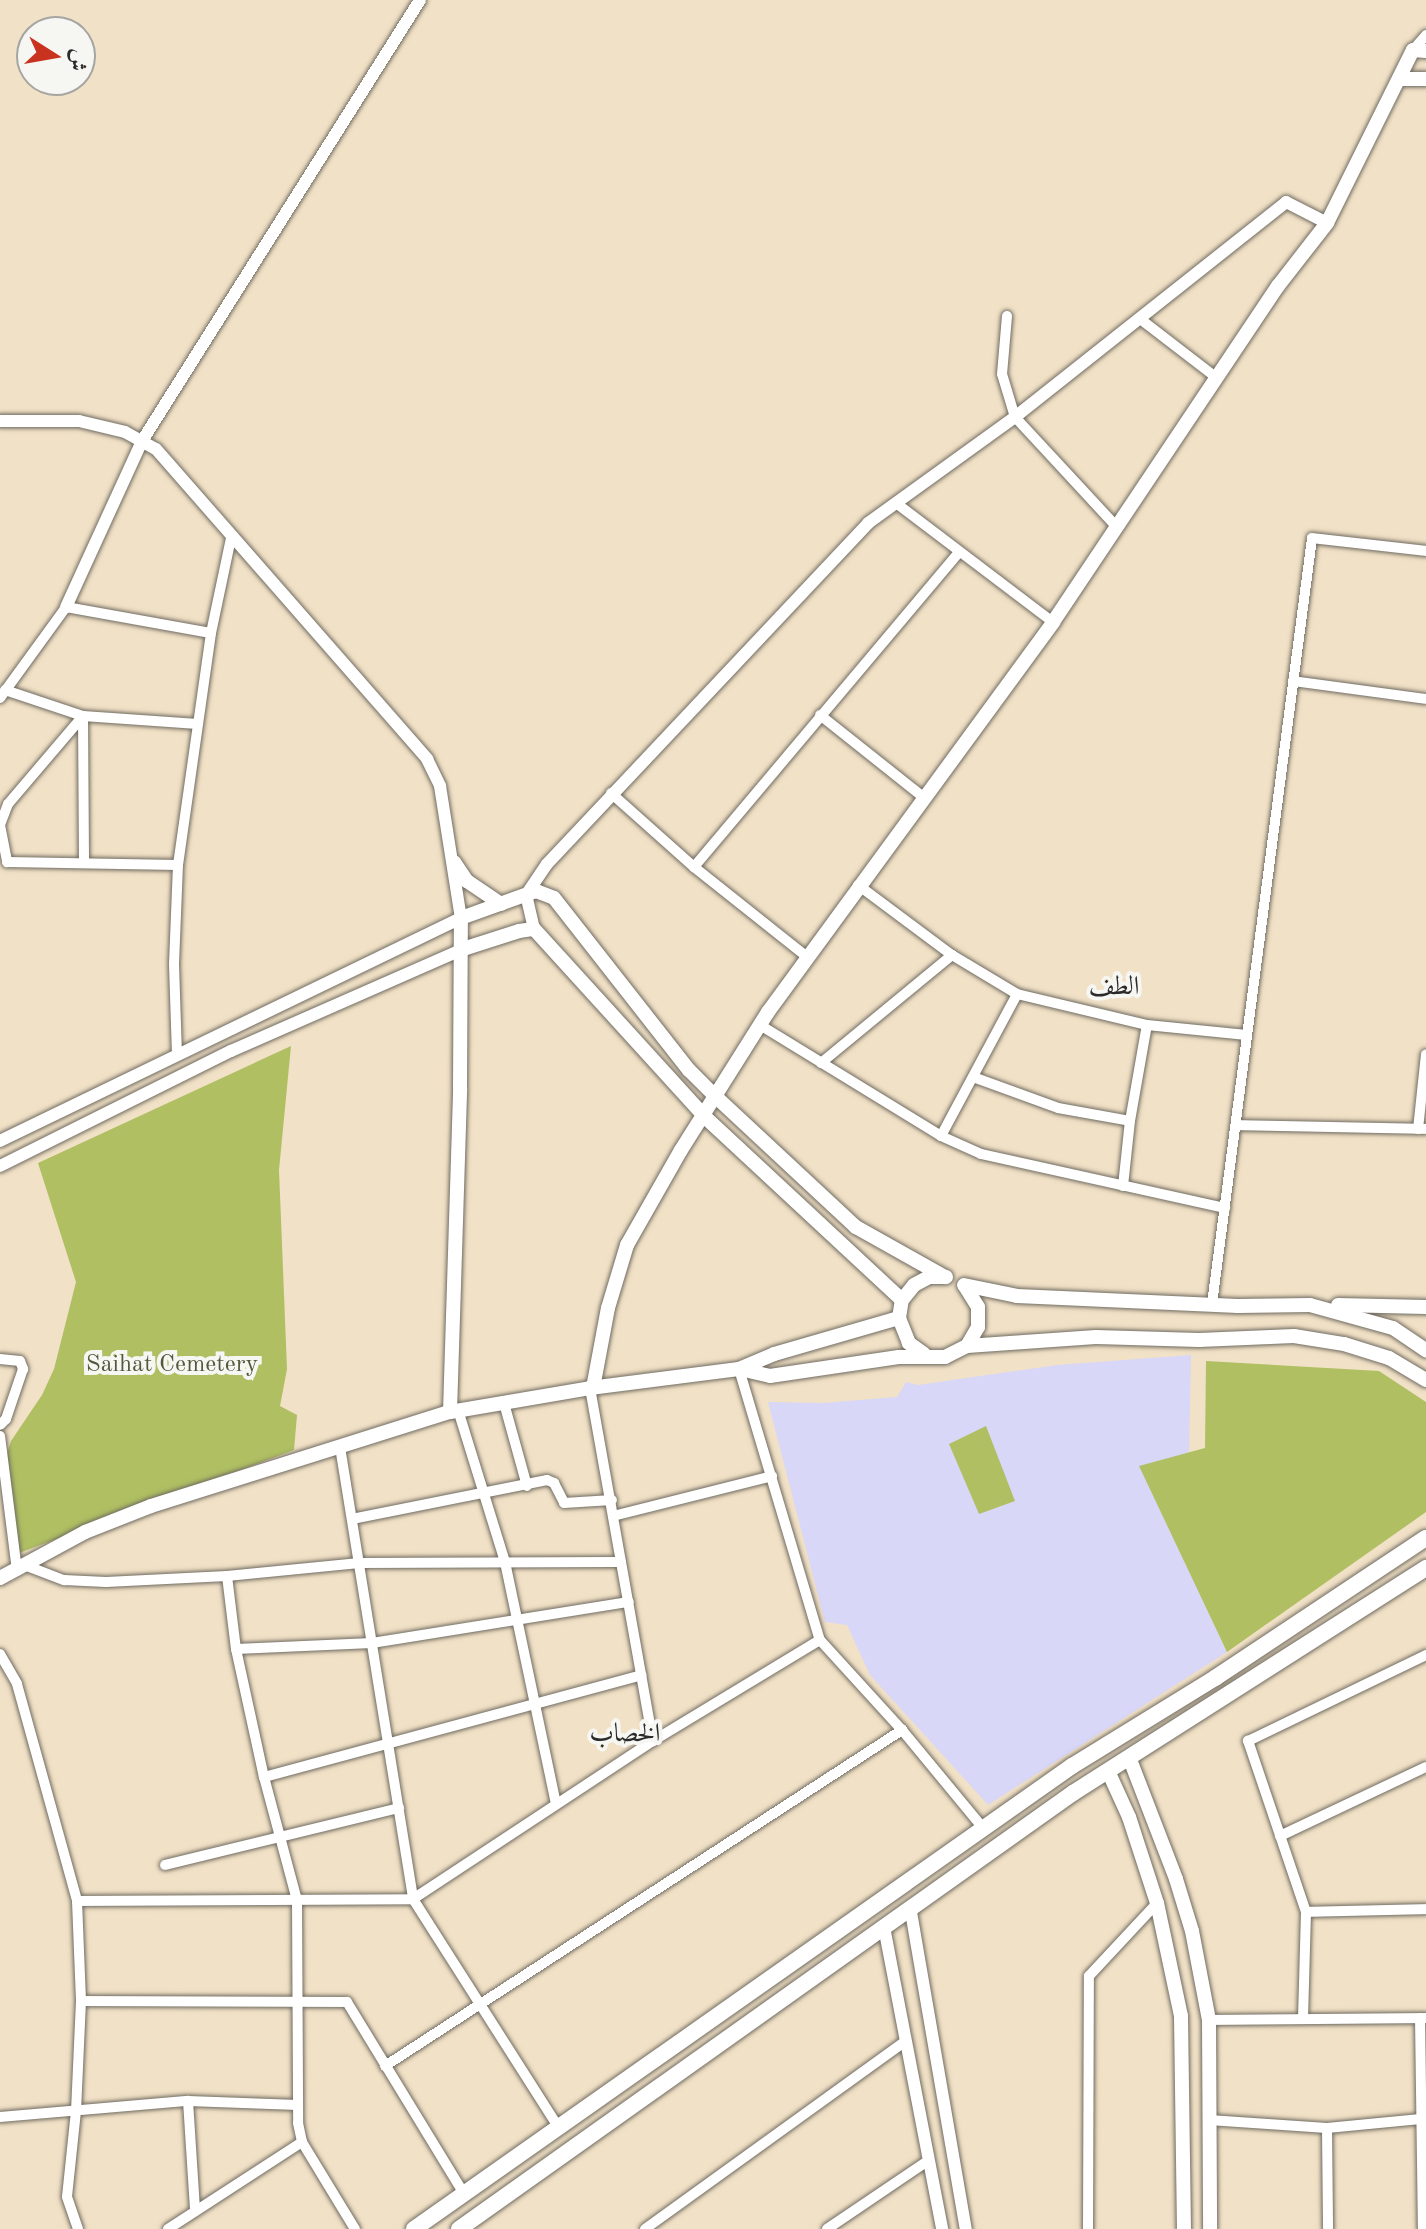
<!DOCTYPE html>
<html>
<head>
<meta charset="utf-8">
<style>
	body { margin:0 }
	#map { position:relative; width:1426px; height:2229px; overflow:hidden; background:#f1e1c6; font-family:"Old Standard TT",Amiri,serif }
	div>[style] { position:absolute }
	.built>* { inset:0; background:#d8d7f8 }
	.green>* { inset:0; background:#afbf62 }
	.roads { filter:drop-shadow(0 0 2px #706b61) drop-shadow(0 0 2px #706b61) }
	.minor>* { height:10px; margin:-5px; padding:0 5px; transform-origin:5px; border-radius:5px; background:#fff }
	.tertiary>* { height:12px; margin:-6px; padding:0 6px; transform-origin:6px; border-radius:6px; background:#fff }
	.secondary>* { height:14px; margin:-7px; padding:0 7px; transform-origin:7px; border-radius:7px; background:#fff }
	.primary>* { height:16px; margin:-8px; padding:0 8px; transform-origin:8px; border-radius:8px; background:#fff }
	span { translate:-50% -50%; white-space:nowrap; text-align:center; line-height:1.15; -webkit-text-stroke:8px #f6f6f2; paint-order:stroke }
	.park-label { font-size:24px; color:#53573c }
	.neighbourhood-label { font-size:26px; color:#2b2b2b }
	.north { position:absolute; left:16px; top:16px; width:80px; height:80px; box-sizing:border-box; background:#f6f6f2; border:2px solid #a5a5a2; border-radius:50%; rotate:101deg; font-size:22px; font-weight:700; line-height:32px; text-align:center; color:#2b2b2b }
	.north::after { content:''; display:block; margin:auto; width:28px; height:36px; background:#c8321e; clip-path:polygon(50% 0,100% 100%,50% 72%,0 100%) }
</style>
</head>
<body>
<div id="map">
	<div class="built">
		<div style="clip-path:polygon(1191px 1355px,1189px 1453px,1140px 1467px,1227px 1652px,988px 1805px,870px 1675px,847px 1625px,825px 1622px,768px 1402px,822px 1403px,897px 1397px,906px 1382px,918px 1385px,1057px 1365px)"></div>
	</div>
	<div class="green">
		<div style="clip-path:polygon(291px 1046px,279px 1170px,287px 1369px,280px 1406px,297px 1415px,294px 1450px,19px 1553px,5px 1460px,11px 1441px,42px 1395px,54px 1369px,76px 1282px,38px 1163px)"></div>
		<div style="clip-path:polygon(1206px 1361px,1379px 1371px,1426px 1402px,1426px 1512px,1227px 1652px,1139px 1466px,1205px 1448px)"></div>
		<div style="clip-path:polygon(986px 1426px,1015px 1501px,979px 1514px,949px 1444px)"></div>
	</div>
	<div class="roads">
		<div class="minor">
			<div style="left:1413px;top:50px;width:20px;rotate:-49deg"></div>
			<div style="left:1007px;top:316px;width:58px;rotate:94.9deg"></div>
			<div style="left:1002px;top:374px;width:45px;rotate:73.2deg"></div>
			<div style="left:1015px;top:417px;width:150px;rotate:47.2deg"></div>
			<div style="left:1139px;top:318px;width:98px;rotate:37.6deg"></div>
			<div style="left:896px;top:503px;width:197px;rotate:37.2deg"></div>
			<div style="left:1293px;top:681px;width:134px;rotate:7.7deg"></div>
			<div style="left:5px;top:690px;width:82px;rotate:18.4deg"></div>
			<div style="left:83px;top:716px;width:115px;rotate:4deg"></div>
			<div style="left:0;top:698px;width:112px;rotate:-54deg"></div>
			<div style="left:66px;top:607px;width:147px;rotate:10.2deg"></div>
			<div style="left:820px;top:715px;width:132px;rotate:38.5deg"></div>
			<div style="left:83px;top:716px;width:116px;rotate:130.4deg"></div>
			<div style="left:8px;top:804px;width:22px;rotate:111deg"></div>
			<div style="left:0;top:825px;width:38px;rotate:79deg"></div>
			<div style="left:7px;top:862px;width:171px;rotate:1deg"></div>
			<div style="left:83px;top:716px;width:145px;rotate:89.6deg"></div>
			<div style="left:611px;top:793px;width:111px;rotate:41.7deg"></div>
			<div style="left:694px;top:867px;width:144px;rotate:38.5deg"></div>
			<div style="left:694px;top:867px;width:410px;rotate:-49.9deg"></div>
			<div style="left:858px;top:885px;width:117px;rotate:36.7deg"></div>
			<div style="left:952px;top:955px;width:76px;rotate:31deg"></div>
			<div style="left:1017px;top:994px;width:134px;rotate:13.4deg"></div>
			<div style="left:1147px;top:1025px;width:100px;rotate:5.7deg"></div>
			<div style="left:760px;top:1025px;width:212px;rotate:31.5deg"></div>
			<div style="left:941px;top:1136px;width:44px;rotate:24.2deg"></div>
			<div style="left:981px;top:1154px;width:250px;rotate:12.5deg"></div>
			<div style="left:177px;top:1055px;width:91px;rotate:-91.9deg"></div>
			<div style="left:174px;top:964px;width:99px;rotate:-87.7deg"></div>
			<div style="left:178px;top:865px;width:234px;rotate:-81.9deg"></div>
			<div style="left:211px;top:633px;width:97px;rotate:-78.1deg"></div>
			<div style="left:821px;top:1063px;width:170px;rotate:-39.5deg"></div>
			<div style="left:973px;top:1077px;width:90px;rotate:20deg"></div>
			<div style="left:1058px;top:1108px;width:73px;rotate:10.2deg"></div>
			<div style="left:1236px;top:1125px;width:190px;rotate:1.2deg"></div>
			<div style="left:1418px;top:1129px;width:75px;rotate:-83.9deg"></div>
			<div style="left:941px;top:1136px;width:161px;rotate:-61.8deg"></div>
			<div style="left:1123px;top:1186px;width:65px;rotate:-83.9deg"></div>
			<div style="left:1130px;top:1121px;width:97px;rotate:-80deg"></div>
			<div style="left:1212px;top:1304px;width:772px;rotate:-82.56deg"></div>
			<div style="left:1312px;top:538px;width:115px;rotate:6.5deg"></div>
			<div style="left:0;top:1359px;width:20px;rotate:6deg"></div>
			<div style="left:20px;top:1361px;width:9px;rotate:69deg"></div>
			<div style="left:23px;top:1369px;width:53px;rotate:108.8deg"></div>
			<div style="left:6px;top:1419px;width:8px;rotate:135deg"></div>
			<div style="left:739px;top:1369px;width:283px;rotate:73.4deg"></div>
			<div style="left:820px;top:1640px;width:122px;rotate:47.7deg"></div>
			<div style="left:902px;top:1730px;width:127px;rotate:50.4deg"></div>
			<div style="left:590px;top:1388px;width:359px;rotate:79.9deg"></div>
			<div style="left:504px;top:1403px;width:86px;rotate:74.5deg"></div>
			<div style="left:458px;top:1410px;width:159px;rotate:72.8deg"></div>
			<div style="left:505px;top:1562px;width:247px;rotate:78.1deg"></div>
			<div style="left:0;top:1436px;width:136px;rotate:82.8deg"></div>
			<div style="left:340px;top:1447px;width:458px;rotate:80.8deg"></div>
			<div style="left:413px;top:1899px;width:270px;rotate:57.5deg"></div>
			<div style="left:613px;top:1516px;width:164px;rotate:-14.1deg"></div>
			<div style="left:352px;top:1519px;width:199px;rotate:-11.3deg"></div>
			<div style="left:547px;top:1480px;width:8px;rotate:23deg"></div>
			<div style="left:554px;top:1483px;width:22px;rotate:63deg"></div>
			<div style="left:564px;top:1503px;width:48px;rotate:-3.6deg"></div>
			<div style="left:27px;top:1566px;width:40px;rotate:21deg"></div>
			<div style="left:64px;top:1580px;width:42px;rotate:2.7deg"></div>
			<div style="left:106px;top:1582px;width:121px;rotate:-2.8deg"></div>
			<div style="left:227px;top:1576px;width:133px;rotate:-5.6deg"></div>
			<div style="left:359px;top:1563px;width:262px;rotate:-0.2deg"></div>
			<div style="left:227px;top:1576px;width:74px;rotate:83deg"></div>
			<div style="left:236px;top:1649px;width:131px;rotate:77.7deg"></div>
			<div style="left:264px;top:1777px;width:127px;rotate:75deg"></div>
			<div style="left:297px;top:1900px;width:223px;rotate:89.7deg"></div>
			<div style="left:298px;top:2123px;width:19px;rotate:78deg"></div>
			<div style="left:302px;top:2142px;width:102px;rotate:58.7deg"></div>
			<div style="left:236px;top:1649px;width:136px;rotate:-2.5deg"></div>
			<div style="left:372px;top:1643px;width:260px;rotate:-9.1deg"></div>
			<div style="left:0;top:1654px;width:34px;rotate:60deg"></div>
			<div style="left:17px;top:1684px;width:225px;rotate:74.5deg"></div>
			<div style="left:77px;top:1901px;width:100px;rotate:87.7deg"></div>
			<div style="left:81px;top:2001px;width:110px;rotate:92.6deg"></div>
			<div style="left:76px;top:2111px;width:86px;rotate:96deg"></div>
			<div style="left:67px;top:2197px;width:34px;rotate:71deg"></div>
			<div style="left:264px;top:1777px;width:391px;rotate:-15.1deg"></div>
			<div style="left:1280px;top:1836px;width:161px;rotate:-25.3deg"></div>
			<div style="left:165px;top:1865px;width:241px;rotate:-13.7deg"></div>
			<div style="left:77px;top:1901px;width:336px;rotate:-0.3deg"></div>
			<div style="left:413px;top:1899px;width:287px;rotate:-33.4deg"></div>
			<div style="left:653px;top:1741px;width:195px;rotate:-31.2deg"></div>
			<div style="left:1306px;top:1912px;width:120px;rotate:-1.4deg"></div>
			<div style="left:81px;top:2001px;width:266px;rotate:0.2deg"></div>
			<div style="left:347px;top:2002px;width:225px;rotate:58.6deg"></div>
			<div style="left:1420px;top:2018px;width:211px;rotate:89.2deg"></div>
			<div style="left:1303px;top:2019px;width:107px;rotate:-88.4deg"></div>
			<div style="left:1306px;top:1912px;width:181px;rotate:-108.7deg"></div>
			<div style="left:1248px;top:1741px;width:198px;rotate:-25.8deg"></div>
			<div style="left:1209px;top:2020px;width:217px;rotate:-0.5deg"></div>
			<div style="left:385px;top:2066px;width:617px;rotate:-33.02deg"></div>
			<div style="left:188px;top:2101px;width:109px;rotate:86.3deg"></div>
			<div style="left:0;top:2117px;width:189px;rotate:-4.9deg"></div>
			<div style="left:188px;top:2101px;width:110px;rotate:2.1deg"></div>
			<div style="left:1209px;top:2120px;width:118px;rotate:3.9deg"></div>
			<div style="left:1327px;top:2128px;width:94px;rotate:-5.5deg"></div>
			<div style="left:1327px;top:2128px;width:101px;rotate:89.4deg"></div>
			<div style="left:168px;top:2229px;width:160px;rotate:-33deg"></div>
			<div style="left:645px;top:2229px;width:322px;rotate:-35.8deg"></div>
			<div style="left:827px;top:2229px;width:123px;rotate:-34.1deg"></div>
			<div style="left:1088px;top:2229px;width:253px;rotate:-89.8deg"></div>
			<div style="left:1089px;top:1976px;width:100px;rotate:-47deg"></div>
		</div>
		<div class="tertiary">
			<div style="left:0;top:421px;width:79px"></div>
			<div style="left:79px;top:421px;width:47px;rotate:13.4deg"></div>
			<div style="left:125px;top:432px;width:35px;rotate:29deg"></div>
			<div style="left:156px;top:449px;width:412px;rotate:48.8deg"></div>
			<div style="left:427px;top:759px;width:30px;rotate:64deg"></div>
			<div style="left:440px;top:786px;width:134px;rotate:81deg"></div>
			<div style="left:461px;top:918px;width:512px;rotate:154.19deg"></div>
			<div style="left:66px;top:607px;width:183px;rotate:-65.4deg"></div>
			<div style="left:142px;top:441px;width:521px;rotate:-57.77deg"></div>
			<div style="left:534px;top:929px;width:35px;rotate:-103deg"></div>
			<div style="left:526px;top:895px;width:37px;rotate:-56deg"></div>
			<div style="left:547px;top:864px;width:468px;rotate:-46.7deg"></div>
			<div style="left:868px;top:523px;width:181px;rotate:-35.8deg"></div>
			<div style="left:1015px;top:417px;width:346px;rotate:-38.4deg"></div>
			<div style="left:1286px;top:202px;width:46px;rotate:27.1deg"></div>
			<div style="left:0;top:1166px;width:258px;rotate:-26.5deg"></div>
			<div style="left:231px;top:1051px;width:253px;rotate:-23.7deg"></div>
			<div style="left:911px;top:1912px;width:322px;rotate:80.2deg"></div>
			<div style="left:884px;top:1927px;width:308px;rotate:79.1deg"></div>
		</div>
		<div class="secondary">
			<div style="left:1399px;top:79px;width:27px"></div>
			<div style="left:454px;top:862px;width:23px;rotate:56deg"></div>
			<div style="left:467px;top:881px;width:41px;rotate:34.1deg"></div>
			<div style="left:463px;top:949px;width:59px;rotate:-17.8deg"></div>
			<div style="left:519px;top:931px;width:15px;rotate:-8deg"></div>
			<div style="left:534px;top:929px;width:254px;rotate:47.7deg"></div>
			<div style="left:705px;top:1117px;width:269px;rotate:42.9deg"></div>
			<div style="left:964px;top:1285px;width:54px;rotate:11.7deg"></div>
			<div style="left:1017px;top:1296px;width:221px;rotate:2.6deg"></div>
			<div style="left:1238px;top:1306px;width:72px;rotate:-0.8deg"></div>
			<div style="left:1310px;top:1305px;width:86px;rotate:15.5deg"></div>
			<div style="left:1393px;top:1328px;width:40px;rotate:34deg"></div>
			<div style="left:1338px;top:1305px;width:88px;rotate:1.3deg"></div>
			<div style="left:967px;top:1346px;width:129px;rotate:-4deg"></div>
			<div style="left:1096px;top:1337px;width:103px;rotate:1.7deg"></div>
			<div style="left:1199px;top:1340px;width:95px;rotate:-2.4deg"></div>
			<div style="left:1294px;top:1336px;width:51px;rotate:9.1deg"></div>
			<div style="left:1344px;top:1344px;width:47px;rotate:17.3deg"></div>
			<div style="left:1389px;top:1358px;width:43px;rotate:30.7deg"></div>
			<div style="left:924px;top:1354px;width:19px;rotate:-144deg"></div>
			<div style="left:909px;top:1343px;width:27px;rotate:-112deg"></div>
			<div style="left:899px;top:1318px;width:18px;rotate:-81deg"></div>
			<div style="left:902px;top:1300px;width:19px;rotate:-51deg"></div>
			<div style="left:914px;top:1285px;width:17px;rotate:-28deg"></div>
			<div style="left:929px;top:1277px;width:17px"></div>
			<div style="left:740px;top:1369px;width:31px;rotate:13deg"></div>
			<div style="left:770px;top:1376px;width:130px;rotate:-8.4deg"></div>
			<div style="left:899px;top:1357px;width:46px"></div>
			<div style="left:945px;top:1357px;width:25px;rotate:-27deg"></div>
			<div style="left:967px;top:1346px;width:22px;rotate:-60deg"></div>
			<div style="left:978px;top:1327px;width:20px;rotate:-90deg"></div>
			<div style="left:978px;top:1307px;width:25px;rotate:-122deg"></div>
			<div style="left:593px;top:1388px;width:81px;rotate:-79.4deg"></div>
			<div style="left:608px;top:1308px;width:66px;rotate:-73.2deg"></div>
			<div style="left:627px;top:1245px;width:109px;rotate:-60.4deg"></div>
			<div style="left:681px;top:1150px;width:163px;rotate:-57.8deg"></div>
			<div style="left:768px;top:1012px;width:483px;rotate:-53.8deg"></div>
			<div style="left:1053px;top:622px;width:404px;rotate:-56.2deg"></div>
			<div style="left:1278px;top:286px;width:80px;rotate:-52.1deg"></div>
			<div style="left:1327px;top:223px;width:193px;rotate:-63.6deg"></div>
			<div style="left:1413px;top:50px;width:13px;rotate:4deg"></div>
			<div style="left:450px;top:1412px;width:324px;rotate:-88.2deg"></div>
			<div style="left:460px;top:1088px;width:170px;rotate:-89.7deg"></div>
			<div style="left:461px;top:918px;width:80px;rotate:-19.8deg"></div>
			<div style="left:536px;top:891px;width:19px;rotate:21deg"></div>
			<div style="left:554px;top:898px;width:219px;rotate:51.9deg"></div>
			<div style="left:689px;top:1070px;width:38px;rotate:45deg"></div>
			<div style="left:716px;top:1097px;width:191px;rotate:42.9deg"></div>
			<div style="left:856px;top:1227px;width:102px;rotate:29.3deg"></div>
			<div style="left:0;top:1578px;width:97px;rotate:-28.4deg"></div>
			<div style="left:85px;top:1532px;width:71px;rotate:-21.5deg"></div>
			<div style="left:151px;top:1506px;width:313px;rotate:-17.5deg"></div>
			<div style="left:450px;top:1412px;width:142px;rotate:-9.7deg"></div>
			<div style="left:590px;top:1388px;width:150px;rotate:-7.3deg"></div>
			<div style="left:739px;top:1369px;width:38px;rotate:-23deg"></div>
			<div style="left:774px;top:1354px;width:130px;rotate:-16.1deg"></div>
			<div style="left:1129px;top:1757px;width:131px;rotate:68.9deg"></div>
			<div style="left:1176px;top:1879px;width:54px;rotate:72.9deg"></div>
			<div style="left:1192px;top:1931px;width:91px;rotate:79.2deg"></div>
			<div style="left:1209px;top:2020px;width:209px;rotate:89.7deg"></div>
			<div style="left:1108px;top:1771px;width:51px;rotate:65.5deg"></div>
			<div style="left:1129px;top:1817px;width:90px;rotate:72deg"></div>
			<div style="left:1157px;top:1903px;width:116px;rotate:78deg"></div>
			<div style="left:1181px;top:2016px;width:213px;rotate:89.2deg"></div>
		</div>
		<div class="primary">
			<div style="left:414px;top:2229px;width:805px;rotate:-35.13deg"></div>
			<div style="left:1072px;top:1766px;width:168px;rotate:-31.6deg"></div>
			<div style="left:1215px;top:1678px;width:253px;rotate:-33.6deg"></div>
			<div style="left:459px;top:2229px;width:753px;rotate:-35.38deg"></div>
			<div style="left:1073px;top:1793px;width:419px;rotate:-32.5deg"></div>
		</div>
	</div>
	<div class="park-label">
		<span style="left:172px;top:1366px">Saihat Cemetery</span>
	</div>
	<div class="neighbourhood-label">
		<span style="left:1114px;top:988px">الطف</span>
		<span style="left:625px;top:1735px">الخصاب</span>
	</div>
	<div class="north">ش</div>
</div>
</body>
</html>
